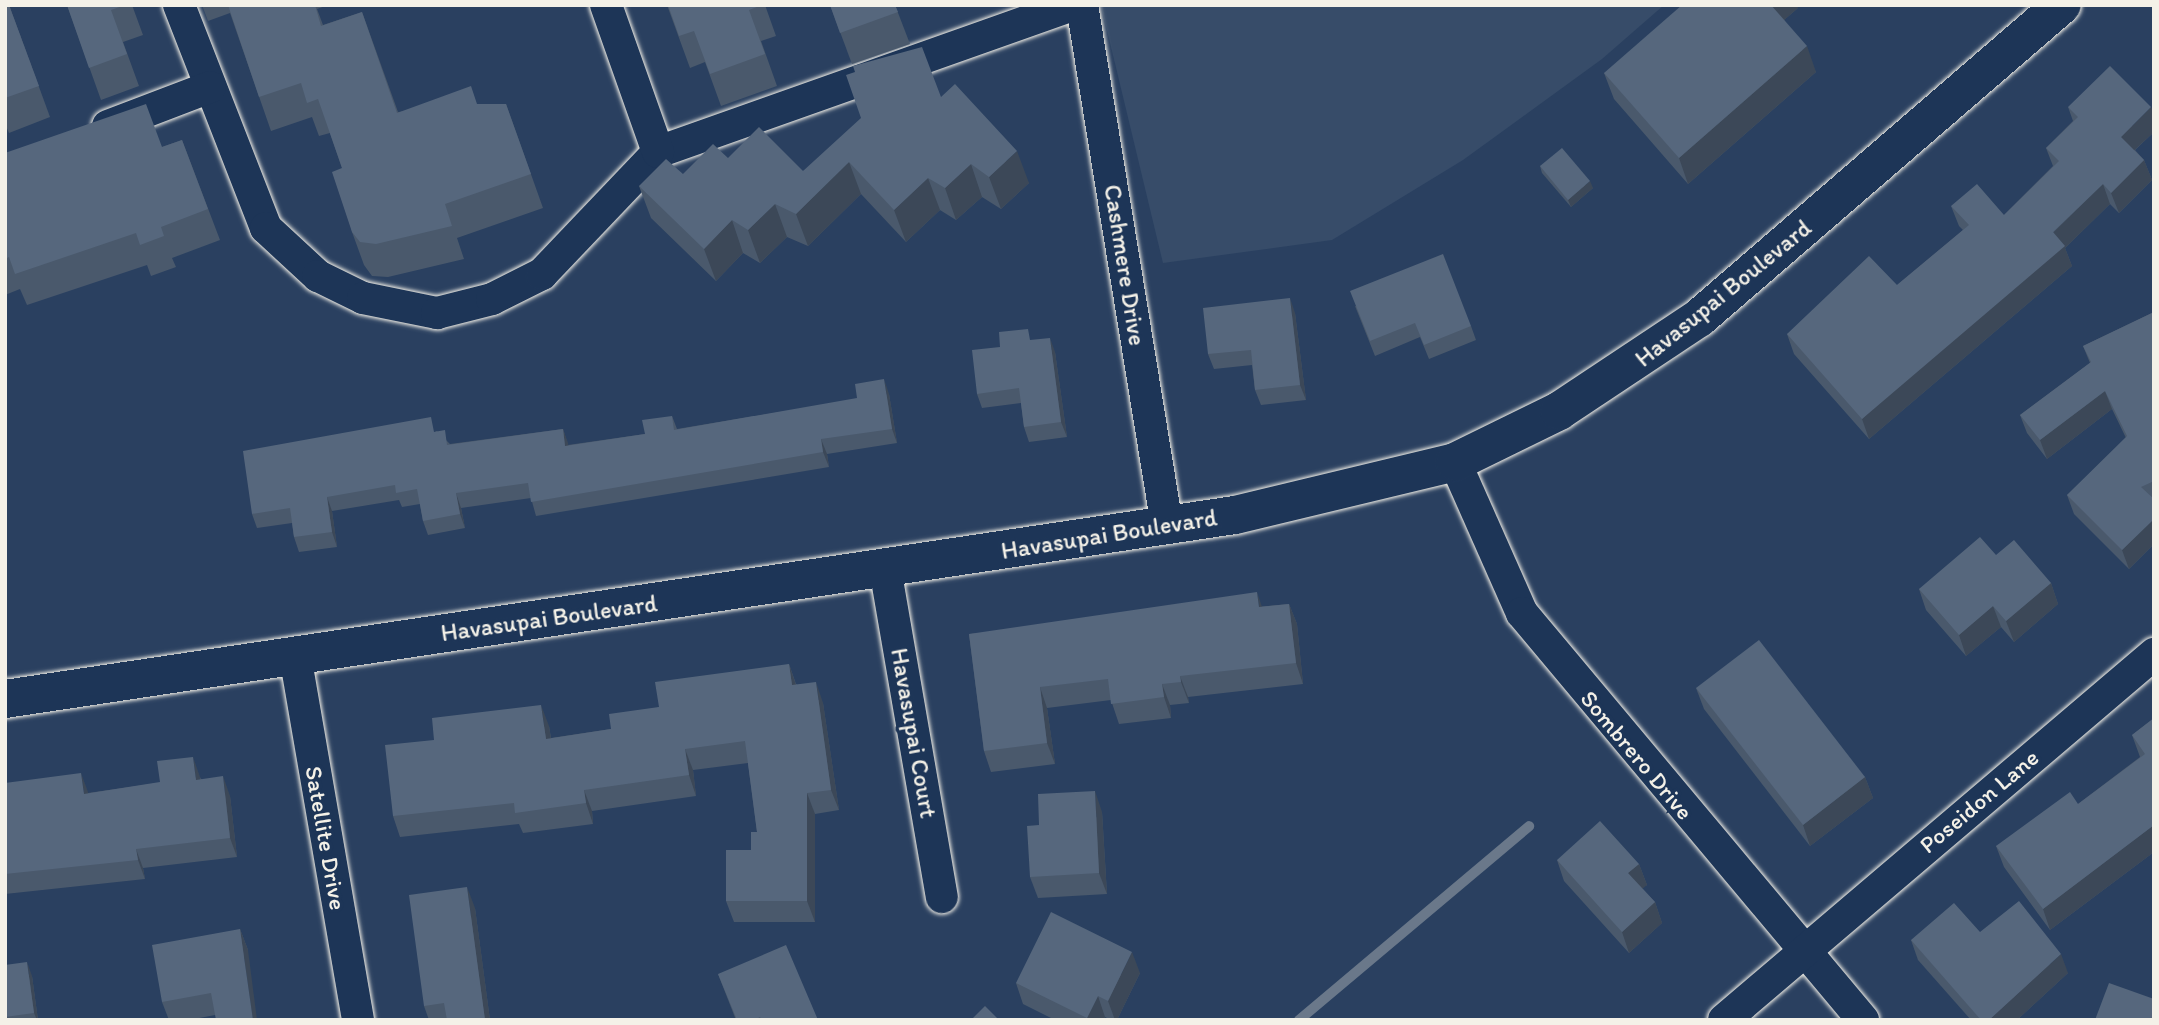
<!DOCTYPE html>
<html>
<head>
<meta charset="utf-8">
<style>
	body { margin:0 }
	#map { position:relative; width:2159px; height:1025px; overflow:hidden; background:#2a4060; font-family:Itim,sans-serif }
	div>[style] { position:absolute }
	.built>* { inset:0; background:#374c69 }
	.stream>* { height:10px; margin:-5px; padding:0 5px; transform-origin:5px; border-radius:5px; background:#6a788a }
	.roads { filter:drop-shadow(0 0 2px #f4f1e8) drop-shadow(0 0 2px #f4f1e8) }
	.street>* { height:32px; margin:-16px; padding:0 16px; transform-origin:16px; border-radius:16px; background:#1d3557 }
	.secondary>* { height:38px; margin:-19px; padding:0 19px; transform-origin:19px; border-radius:19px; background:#1d3557 }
	.wall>* { inset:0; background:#4a596c }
	.shaded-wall>* { inset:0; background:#3c4858 }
	.building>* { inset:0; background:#56677d }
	span { translate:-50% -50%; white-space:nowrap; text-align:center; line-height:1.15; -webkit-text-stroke:7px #1d3557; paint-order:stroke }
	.street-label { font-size:24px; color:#f4f1e8 }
	.frame { position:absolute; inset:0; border:7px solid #f4f1e8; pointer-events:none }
</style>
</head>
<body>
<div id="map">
	<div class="built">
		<div style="clip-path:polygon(1101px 5px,1664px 5px,1602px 59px,1463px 160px,1332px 240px,1163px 263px)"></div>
	</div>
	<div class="stream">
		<div style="left:1299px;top:1020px;width:301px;rotate:-40.1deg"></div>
	</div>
	<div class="roads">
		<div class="street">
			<div style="left:179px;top:5px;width:239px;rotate:68.7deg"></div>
			<div style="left:266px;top:228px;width:71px;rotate:42.7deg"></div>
			<div style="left:318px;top:276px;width:50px;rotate:26.1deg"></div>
			<div style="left:363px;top:298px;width:76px;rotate:11.5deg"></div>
			<div style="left:437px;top:313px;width:57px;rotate:-14.3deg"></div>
			<div style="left:492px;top:299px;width:56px;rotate:-26.6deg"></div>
			<div style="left:542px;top:274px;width:168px;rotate:-46.4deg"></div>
			<div style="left:658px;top:152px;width:441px;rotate:-19.5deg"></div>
			<div style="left:606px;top:5px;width:156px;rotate:70.5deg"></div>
			<div style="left:1082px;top:5px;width:528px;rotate:80.73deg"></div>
			<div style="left:108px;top:126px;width:109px;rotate:-20.9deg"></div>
			<div style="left:1455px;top:462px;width:165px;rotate:66.1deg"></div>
			<div style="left:1522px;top:613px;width:531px;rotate:50.04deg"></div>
			<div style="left:885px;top:568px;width:334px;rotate:80.2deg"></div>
			<div style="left:295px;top:655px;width:370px;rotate:80.2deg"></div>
			<div style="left:1724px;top:1020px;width:565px;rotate:-40.4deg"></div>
		</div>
		<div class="secondary">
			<div style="left:5px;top:699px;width:1244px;rotate:-8.51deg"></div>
			<div style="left:1235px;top:515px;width:226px;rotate:-13.5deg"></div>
			<div style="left:1455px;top:462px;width:116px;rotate:-26.1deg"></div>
			<div style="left:1559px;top:411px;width:168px;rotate:-33.6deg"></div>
			<div style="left:1699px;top:318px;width:479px;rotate:-40.8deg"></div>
		</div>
	</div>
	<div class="wall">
		<div style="clip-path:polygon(5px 5px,9px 5px,50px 117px,9px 133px,5px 124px)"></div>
		<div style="clip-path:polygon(67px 5px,132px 5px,143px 35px,123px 42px,139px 86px,101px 100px)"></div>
		<div style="clip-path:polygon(202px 5px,328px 5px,317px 9px,323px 25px,362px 12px,398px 112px,478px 104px,506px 104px,543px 208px,457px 238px,464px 259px,388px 277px,372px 276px,364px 265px,352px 232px,342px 168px,330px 133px,319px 136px,312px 117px,271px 131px,230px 13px,208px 21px)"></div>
		<div style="clip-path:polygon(667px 5px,765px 5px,776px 36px,761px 41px,777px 86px,721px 106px,705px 62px,690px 68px)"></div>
		<div style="clip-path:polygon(830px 5px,895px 5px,910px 44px,852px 64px)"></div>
		<div style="clip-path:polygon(1798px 8px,1784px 20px,1816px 72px,1688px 184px,1614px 99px,1604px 73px)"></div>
		<div style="clip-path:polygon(941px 97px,1029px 183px,1001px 209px,982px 197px,956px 220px,940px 210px,906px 242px,861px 194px,808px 246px,787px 237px,760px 263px,743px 253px,716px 281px,651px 218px,639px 186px,683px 174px,728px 158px,803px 171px)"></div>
		<div style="clip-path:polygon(2068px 107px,2154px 132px,2135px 150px,2144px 160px,2152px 180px,2119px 213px,2110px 204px,2065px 248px,2072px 266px,1869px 439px,1794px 354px,1787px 334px,1897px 285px,1963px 230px,1959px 226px,1951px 206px,2004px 215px,2053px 166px,2046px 148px,2073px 121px)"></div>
		<div style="clip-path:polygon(182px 140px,220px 240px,172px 258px,176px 267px,151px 276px,147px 265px,27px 305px,20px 289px,5px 295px,5px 153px,162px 147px)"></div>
		<div style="clip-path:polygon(1540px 166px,1593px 188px,1571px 207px,1542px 173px)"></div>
		<div style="clip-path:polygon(1355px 306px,1471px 326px,1476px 340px,1429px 359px,1420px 337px,1375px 356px)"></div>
		<div style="clip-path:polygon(2154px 312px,2154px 544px,2129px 569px,2074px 514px,2067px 495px,2126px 438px,2112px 409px,2047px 459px,2027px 433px,2020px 415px,2090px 363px,2083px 346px)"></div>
		<div style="clip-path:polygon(1295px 313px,1306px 400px,1261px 405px,1255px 390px,1252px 365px,1214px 369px,1208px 354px)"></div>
		<div style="clip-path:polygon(1033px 340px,1055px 352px,1067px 437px,1029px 442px,1024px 427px,1021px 403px,982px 408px,977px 394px,1000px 347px)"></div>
		<div style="clip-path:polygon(889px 394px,897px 443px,827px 454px,829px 467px,536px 516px,531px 498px,461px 508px,465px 528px,428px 535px,423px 521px,420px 504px,402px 507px,399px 500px,332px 511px,337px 547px,299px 552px,294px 537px,292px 523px,257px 528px,252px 514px,437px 431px,450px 444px,563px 429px,568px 445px,645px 434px,672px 416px,677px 429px)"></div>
		<div style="clip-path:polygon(1996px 555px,2051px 583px,2058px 604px,2014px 642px,2001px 627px,1966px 656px,1926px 610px,1919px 589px)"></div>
		<div style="clip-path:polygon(1289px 604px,1297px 624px,1303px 684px,1188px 697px,1189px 703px,1170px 705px,1171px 718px,1119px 724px,1111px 700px,1047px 708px,1055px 764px,991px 772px,984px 751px,969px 634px)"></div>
		<div style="clip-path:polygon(789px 664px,796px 684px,823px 703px,839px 810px,815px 814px,815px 922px,734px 922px,726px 901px,751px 850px,757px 832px,748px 763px,693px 770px,696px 796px,592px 811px,593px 824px,523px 833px,519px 824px,400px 837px,393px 816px,434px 740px,549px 726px,551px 738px,611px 729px,659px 707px)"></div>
		<div style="clip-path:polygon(1696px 688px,1865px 777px,1873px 798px,1810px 846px,1704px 709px)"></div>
		<div style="clip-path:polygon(2154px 718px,2154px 852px,2050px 930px,2004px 867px,1996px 846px,2078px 804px,2140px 757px,2132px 735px)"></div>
		<div style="clip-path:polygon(200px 777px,201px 779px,230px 796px,237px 857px,143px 868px,145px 879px,5px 894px,5px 783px,88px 793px)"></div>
		<div style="clip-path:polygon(1102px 812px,1107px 894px,1038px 898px,1030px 877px)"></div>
		<div style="clip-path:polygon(1557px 860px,1639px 864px,1647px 885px,1642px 888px,1655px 902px,1662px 923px,1629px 953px,1564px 881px)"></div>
		<div style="clip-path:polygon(475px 908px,490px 1020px,429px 1020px,424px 1006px)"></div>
		<div style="clip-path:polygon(240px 929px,248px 950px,215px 1015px,189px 1020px,169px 1020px,162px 1002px)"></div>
		<div style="clip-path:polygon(1980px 932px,2068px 973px,2017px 1020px,1971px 1020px,1918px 960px,1911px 940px)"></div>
		<div style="clip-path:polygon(5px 965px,32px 976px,38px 1020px,5px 1020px)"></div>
		<div style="clip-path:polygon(1140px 973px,1117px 1020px,1111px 1020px,1105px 1017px,1104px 1020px,1055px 1020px,1023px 1004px,1016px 983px)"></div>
		<div style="clip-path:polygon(718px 974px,818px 1020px,736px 1020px)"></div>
	</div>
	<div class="shaded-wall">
		<div style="clip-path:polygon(1769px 5px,1797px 5px,1798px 8px,1776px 27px)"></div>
		<div style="clip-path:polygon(1807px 46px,1816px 72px,1688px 184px,1679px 158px)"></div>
		<div style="clip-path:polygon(2151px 107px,2154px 114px,2154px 132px,2128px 156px,2121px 137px)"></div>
		<div style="clip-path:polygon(1017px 151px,1029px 183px,1001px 209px,989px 177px)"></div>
		<div style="clip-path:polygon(2144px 160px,2152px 180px,2119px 213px,2111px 193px)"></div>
		<div style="clip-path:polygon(849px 162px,861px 194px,808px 246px,796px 214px)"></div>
		<div style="clip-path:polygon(971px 164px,982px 197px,956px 220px,945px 188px)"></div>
		<div style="clip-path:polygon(928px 178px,940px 210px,906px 242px,894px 210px)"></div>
		<div style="clip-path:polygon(1590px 181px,1593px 188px,1571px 207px,1568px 200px)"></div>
		<div style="clip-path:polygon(2103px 184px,2110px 204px,2065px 248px,2072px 266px,1869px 439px,1862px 419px)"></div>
		<div style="clip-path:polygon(775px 204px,787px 237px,760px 263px,748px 230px)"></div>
		<div style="clip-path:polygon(732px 220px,743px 253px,716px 281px,704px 249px)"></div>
		<div style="clip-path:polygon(1290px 298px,1295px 313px,1306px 400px,1300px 385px)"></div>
		<div style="clip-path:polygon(1050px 338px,1055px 352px,1067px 437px,1061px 422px)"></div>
		<div style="clip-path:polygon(884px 379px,889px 394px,897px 443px,892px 429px)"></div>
		<div style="clip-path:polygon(2105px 391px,2112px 409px,2047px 459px,2040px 440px)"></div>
		<div style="clip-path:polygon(563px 429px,568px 443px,571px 460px,565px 446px)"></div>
		<div style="clip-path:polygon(821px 439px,827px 454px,829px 467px,823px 452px)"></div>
		<div style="clip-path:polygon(456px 493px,461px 508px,465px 528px,460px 514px)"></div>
		<div style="clip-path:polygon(327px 497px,332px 511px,337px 547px,332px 532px)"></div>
		<div style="clip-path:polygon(2154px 519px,2154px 544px,2129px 569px,2122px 550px)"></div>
		<div style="clip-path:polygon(2051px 583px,2058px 604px,2014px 642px,2006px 621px)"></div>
		<div style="clip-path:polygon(1257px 592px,1264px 613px,1259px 607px)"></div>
		<div style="clip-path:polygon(1289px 604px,1297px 624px,1303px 684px,1296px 663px)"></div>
		<div style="clip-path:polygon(1993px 606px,2001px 627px,1966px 656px,1959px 635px)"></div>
		<div style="clip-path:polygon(789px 664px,796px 685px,792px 685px)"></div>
		<div style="clip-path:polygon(1180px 676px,1188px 697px,1189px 703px,1181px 682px)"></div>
		<div style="clip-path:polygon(816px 682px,823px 703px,839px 810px,831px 790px)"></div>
		<div style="clip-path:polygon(1162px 684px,1170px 705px,1171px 718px,1164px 697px)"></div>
		<div style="clip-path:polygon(1040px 687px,1047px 708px,1055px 764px,1047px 743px)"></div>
		<div style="clip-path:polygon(541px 705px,549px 726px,554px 760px,546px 739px)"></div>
		<div style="clip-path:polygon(685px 749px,693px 770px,696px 796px,689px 775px)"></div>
		<div style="clip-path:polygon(193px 757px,200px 777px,203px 799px,196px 780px)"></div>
		<div style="clip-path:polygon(81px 773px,88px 792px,91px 813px,84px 794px)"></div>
		<div style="clip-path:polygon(223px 776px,230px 796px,237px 857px,230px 838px)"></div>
		<div style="clip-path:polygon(1865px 777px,1873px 798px,1810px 846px,1803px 825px)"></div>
		<div style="clip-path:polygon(584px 790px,592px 811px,593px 824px,586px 803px)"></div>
		<div style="clip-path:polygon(1095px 791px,1102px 812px,1107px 894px,1099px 873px)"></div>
		<div style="clip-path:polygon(807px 793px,815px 814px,815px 922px,807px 901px)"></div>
		<div style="clip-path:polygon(2154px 825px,2154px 852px,2050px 930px,2043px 909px)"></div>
		<div style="clip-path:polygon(136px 849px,143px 868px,145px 879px,138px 860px)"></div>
		<div style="clip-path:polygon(1639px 864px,1647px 885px,1636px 894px,1628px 873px)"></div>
		<div style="clip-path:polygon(467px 887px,475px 908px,490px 1020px,485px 1020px)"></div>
		<div style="clip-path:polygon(1655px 902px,1662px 923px,1629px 953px,1622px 932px)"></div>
		<div style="clip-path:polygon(240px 929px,248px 950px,257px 1020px,253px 1020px,252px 1014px)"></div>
		<div style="clip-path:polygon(1132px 952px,1140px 973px,1117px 1020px,1115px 1020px,1108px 1001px)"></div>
		<div style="clip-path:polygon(2061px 954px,2068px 973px,2017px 1020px,1989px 1020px)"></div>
		<div style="clip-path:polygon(27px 962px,32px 976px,38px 1020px,37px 1020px,34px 1013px)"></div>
		<div style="clip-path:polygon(1098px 996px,1105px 1017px,1104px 1020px,1088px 1020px,1087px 1018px)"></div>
	</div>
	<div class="building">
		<div style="clip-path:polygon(5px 5px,9px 5px,39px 86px,5px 98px)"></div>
		<div style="clip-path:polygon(67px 5px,125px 5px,111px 10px,127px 54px,89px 68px)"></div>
		<div style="clip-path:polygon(228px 5px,315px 5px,321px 26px,362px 12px,397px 113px,471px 86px,477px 104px,506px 104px,531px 174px,445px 204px,452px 226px,376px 244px,360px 242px,352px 232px,332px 172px,342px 168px,318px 99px,307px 103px,301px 83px,259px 97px)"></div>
		<div style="clip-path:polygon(668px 5px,762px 5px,749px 10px,765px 54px,710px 74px,694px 31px,679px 36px)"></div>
		<div style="clip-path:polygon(830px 5px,895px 5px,898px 12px,840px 33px)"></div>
		<div style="clip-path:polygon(1682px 5px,1771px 5px,1807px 46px,1679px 158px,1604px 73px)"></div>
		<div style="clip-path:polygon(922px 47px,941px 97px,955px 84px,1017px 151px,989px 177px,971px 164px,945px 188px,928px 178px,894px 210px,849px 162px,796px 214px,775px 204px,748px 230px,732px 220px,704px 249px,639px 186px,666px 159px,683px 174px,713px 144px,728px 158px,759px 127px,803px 171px,861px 118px,846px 75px,855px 72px,853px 66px)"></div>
		<div style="clip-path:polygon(2110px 66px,2151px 107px,2121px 137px,2144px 160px,2111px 193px,2103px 184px,2053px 232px,2065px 246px,1862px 419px,1787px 334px,1869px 256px,1897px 285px,1969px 225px,1951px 206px,1977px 184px,2004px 215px,2059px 161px,2046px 148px,2078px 117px,2068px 107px)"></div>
		<div style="clip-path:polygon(146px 104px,162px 147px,182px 140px,208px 209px,161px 227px,164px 236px,140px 245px,136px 233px,15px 274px,9px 257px,5px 259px,5px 153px)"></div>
		<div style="clip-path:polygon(1562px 148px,1590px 181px,1568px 200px,1540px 166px)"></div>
		<div style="clip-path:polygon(1443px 254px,1471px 326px,1424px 345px,1415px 323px,1370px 341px,1350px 291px)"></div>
		<div style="clip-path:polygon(1290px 298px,1300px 385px,1255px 390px,1251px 350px,1208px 354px,1203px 308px)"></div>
		<div style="clip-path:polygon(2154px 312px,2154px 481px,2141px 487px,2154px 499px,2154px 519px,2122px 550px,2067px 495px,2127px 436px,2105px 391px,2040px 440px,2020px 415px,2091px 362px,2083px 346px)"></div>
		<div style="clip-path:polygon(1028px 329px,1030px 340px,1050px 338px,1061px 422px,1024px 427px,1019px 388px,977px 394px,972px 350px,1000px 347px,999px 332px)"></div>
		<div style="clip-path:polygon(884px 379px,892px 429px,821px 439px,823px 452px,531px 502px,528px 483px,456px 493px,460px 514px,423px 521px,417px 489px,396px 493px,395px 485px,327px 497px,332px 532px,294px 537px,290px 508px,252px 514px,243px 451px,431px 417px,434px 432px,445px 430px,447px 445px,563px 429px,565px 446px,645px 434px,642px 420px,672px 416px,674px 430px,857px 398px,855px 384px)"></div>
		<div style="clip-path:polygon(1980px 537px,1996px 555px,2014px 540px,2051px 583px,2006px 621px,1993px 606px,1959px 635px,1919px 589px)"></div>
		<div style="clip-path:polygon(1257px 592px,1259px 607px,1289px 604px,1296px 663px,1180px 676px,1181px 682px,1162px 684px,1164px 697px,1111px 704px,1108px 679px,1040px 687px,1047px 743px,984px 751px,969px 634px)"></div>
		<div style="clip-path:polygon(1759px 640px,1865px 777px,1803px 825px,1696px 688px)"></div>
		<div style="clip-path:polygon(789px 664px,792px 685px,816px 682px,831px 790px,807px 793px,807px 901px,726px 901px,726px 850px,751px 850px,751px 832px,757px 832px,745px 741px,685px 749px,689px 775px,584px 790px,586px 803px,515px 813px,514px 803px,393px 816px,385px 745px,434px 740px,432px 718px,541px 705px,546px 739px,611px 729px,609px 714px,659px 707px,655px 682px)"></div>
		<div style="clip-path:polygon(2154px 718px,2154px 825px,2043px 909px,1996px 846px,2070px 792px,2078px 804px,2145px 754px,2132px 735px)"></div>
		<div style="clip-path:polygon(193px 757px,196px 780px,223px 776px,230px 838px,136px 849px,138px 860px,5px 874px,5px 783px,81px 773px,84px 794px,160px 782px,157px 761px)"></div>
		<div style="clip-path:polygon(1095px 791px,1099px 873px,1030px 877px,1027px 826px,1039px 825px,1038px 794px)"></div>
		<div style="clip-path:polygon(1600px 821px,1639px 864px,1628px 873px,1655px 902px,1622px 932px,1557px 860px)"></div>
		<div style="clip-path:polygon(467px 887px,485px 1020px,447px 1020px,444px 1003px,424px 1006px,409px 895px)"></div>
		<div style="clip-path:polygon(2019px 901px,2061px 954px,1989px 1020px,1981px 1020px,1911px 940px,1954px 903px,1980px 932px)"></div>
		<div style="clip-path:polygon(1051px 912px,1132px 952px,1108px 1001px,1098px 996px,1087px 1018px,1016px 983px)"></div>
		<div style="clip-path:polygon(240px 929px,253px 1020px,216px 1020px,211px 993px,162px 1002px,152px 945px)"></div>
		<div style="clip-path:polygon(786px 945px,818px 1020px,762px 1020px,760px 1017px,754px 1020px,737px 1020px,718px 974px)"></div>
		<div style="clip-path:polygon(27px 962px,34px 1013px,5px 1017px,5px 965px)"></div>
		<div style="clip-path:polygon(2109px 983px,2154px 999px,2154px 1020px,2095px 1020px)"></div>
		<div style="clip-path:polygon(985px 1006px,999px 1020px,971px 1020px)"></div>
	</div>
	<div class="street-label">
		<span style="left:1125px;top:265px;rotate:81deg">Cashmere Drive</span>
		<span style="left:1723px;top:293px;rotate:-39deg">Havasupai Boulevard</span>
		<span style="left:1109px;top:534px;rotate:-9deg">Havasupai Boulevard</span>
		<span style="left:549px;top:618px;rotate:-8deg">Havasupai Boulevard</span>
		<span style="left:914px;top:733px;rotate:80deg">Havasupai Court</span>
		<span style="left:1637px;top:755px;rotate:50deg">Sombrero Drive</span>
		<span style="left:1979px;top:801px;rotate:-40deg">Poseidon Lane</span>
		<span style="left:326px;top:838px;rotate:80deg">Satellite Drive</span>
	</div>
	<div class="frame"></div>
</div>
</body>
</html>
